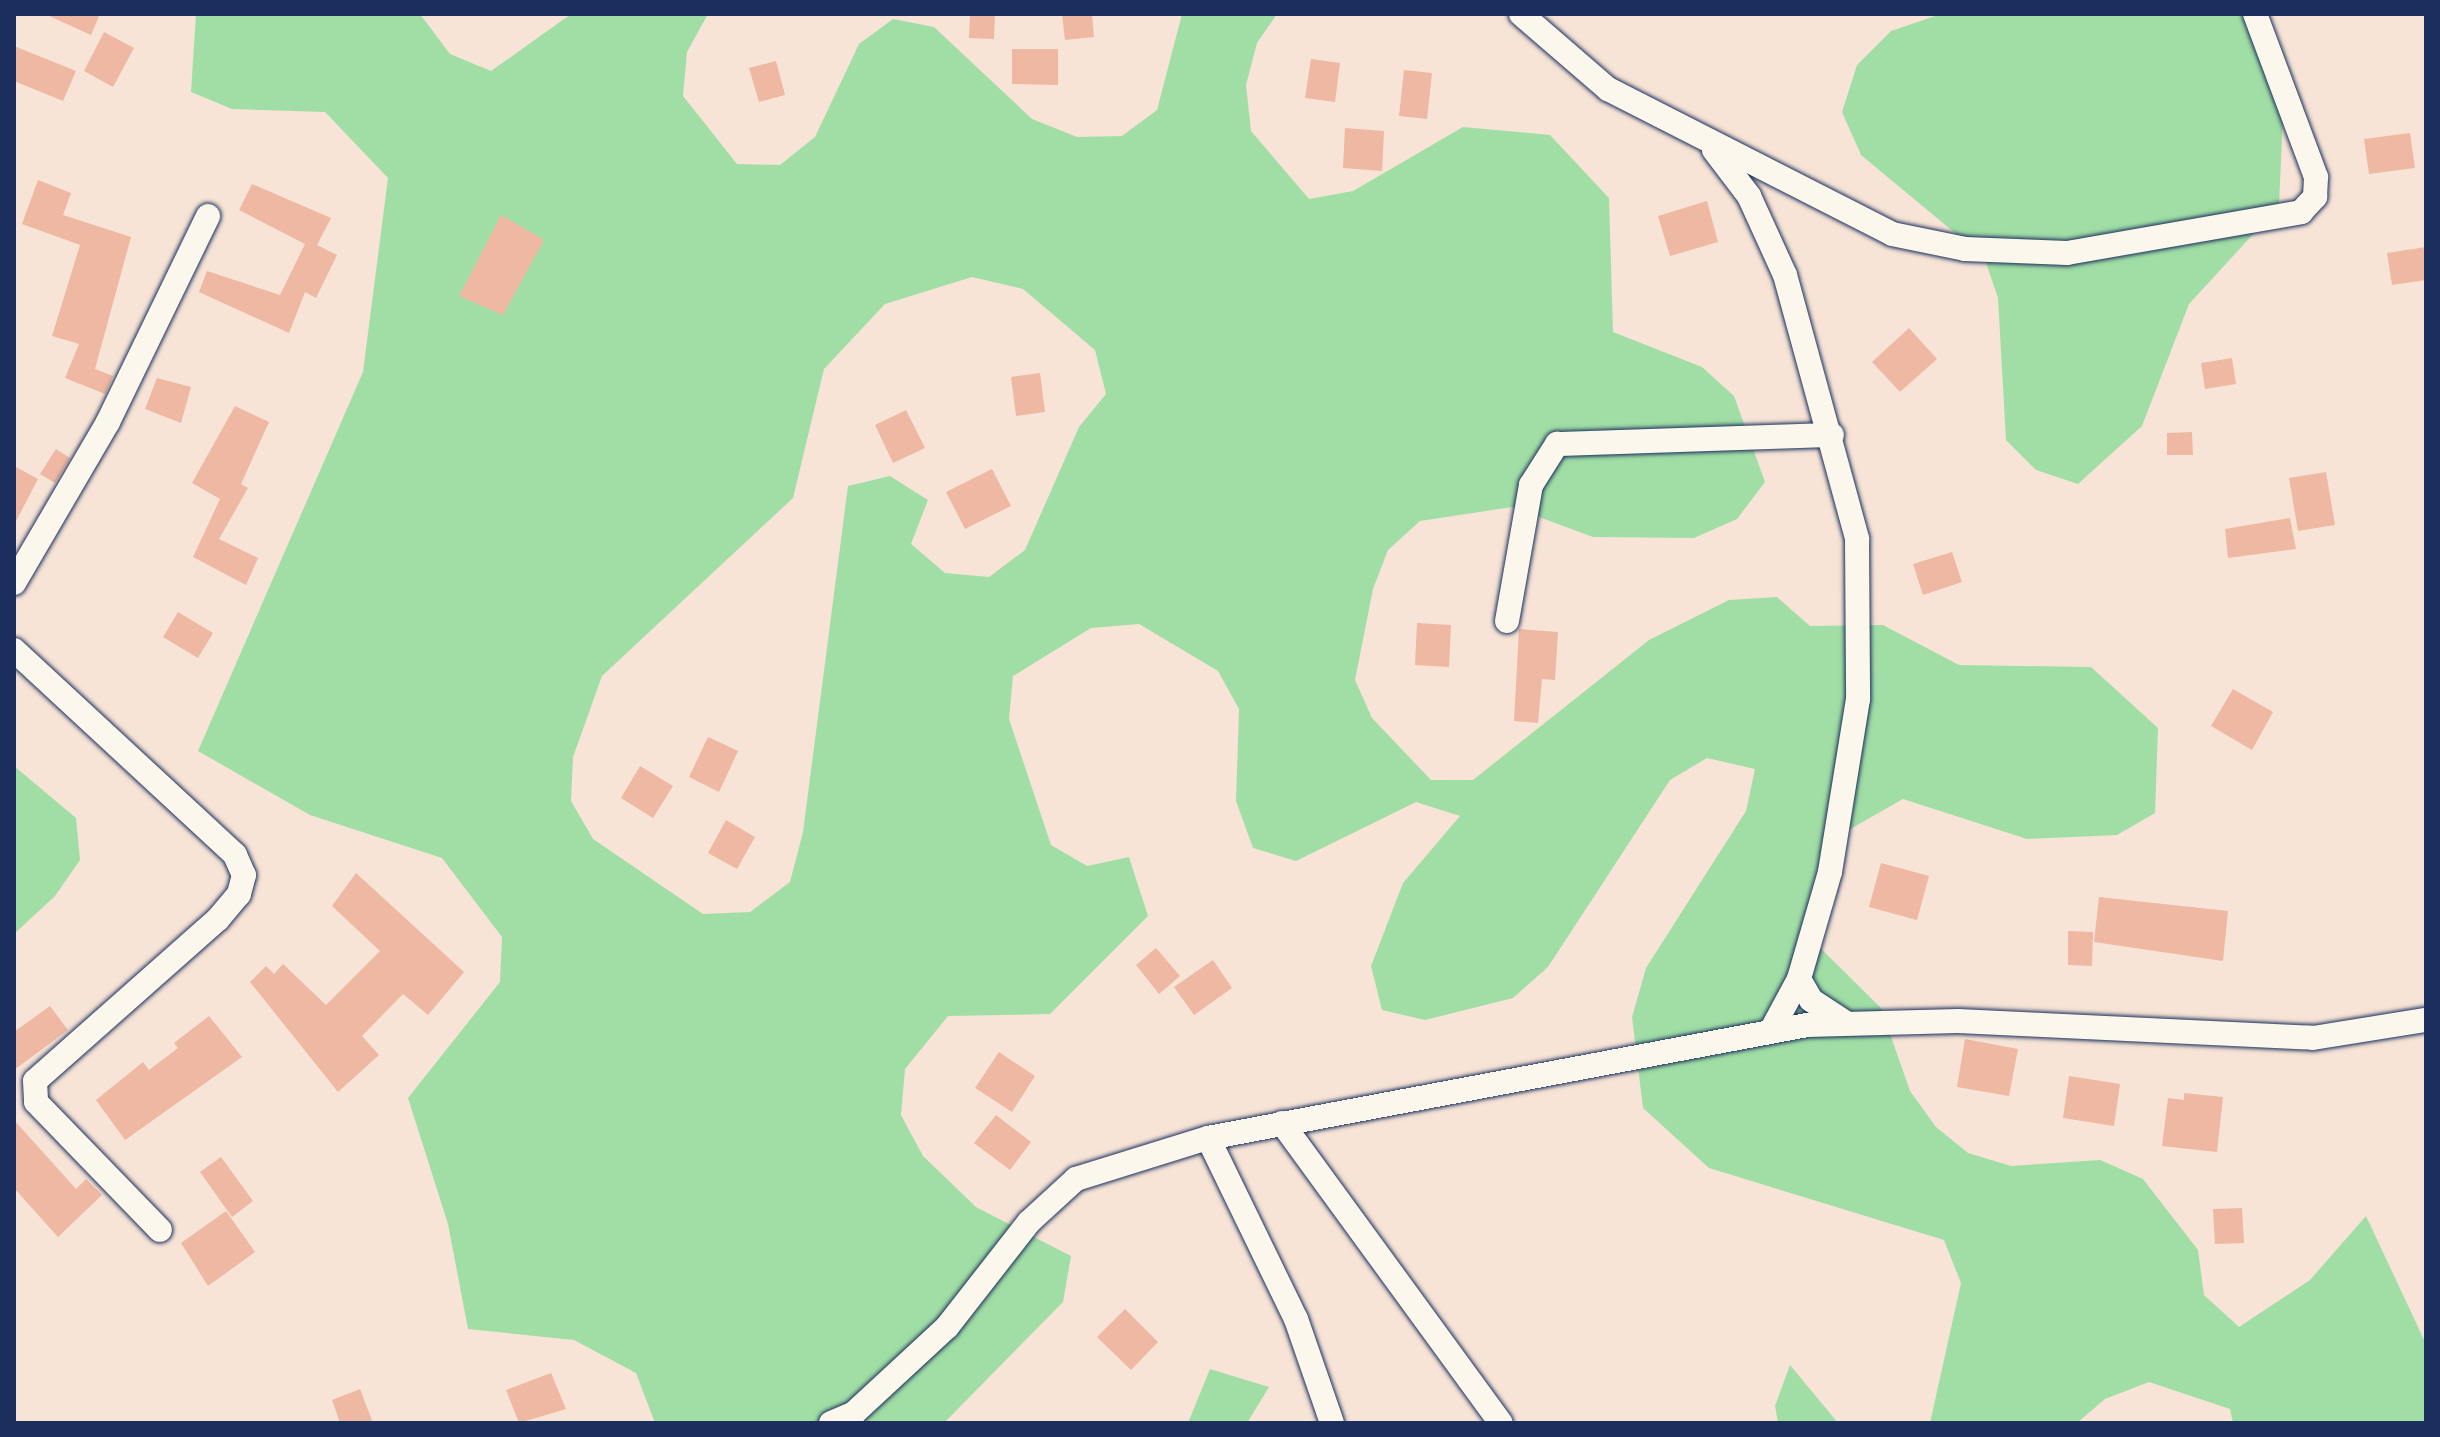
<!DOCTYPE html>
<html>
<head>
<meta charset="utf-8">
<style>
	body { margin:0 }
	#map { position:relative; width:2440px; height:1437px; overflow:hidden; background:#f7e4d6; font-family:Caveat,sans-serif }
	div>[style] { position:absolute }
	.green>* { inset:0; background:#a1dea5 }
	.building>* { inset:0; background:#eeb8a2 }
	.roads { filter:drop-shadow(0 0 2px #1b2f5e) drop-shadow(0 0 2px #1b2f5e) }
	.street>* { height:24px; margin:-12px; padding:0 12px; transform-origin:12px; border-radius:12px; background:#fbf7ec }
	span { translate:-50% -50%; white-space:nowrap; text-align:center; line-height:1.15; -webkit-text-stroke:8px #fbf7ec; paint-order:stroke }
	.frame { position:absolute; inset:0; border:16px solid #1b2f5e; pointer-events:none }
</style>
</head>
<body>
<div id="map">
	<div class="green">
		<div style="clip-path:polygon(evenodd,196px 14px,420px 14px,450px 54px,491px 71px,571px 14px,708px 14px,687px 52px,683px 96px,737px 164px,780px 165px,815px 137px,859px 44px,893px 19px,934px 27px,1032px 119px,1077px 137px,1122px 136px,1157px 110px,1182px 14px,1277px 14px,1257px 43px,1246px 85px,1251px 131px,1309px 199px,1353px 191px,1463px 127px,1550px 135px,1609px 198px,1613px 332px,1702px 367px,1734px 396px,1765px 482px,1737px 519px,1694px 538px,1593px 537px,1512px 507px,1420px 521px,1388px 550px,1373px 589px,1355px 680px,1372px 718px,1431px 780px,1473px 780px,1649px 640px,1729px 600px,1777px 597px,1810px 626px,1883px 625px,1959px 665px,2091px 667px,2158px 728px,2155px 813px,2117px 835px,2027px 839px,1903px 799px,1824px 844px,1802px 930px,1881px 1008px,1910px 1091px,1936px 1127px,1968px 1153px,2011px 1166px,2100px 1160px,2143px 1179px,2198px 1250px,2204px 1295px,2239px 1327px,2310px 1280px,2366px 1216px,2426px 1344px,2426px 1423px,2233px 1423px,2230px 1409px,2149px 1382px,2105px 1399px,2077px 1423px,1930px 1423px,1961px 1283px,1944px 1240px,1709px 1168px,1643px 1108px,1632px 1017px,1646px 968px,1746px 811px,1755px 769px,1707px 758px,1670px 780px,1548px 967px,1513px 998px,1425px 1020px,1382px 1010px,1371px 966px,1403px 883px,1460px 816px,1416px 802px,1296px 861px,1253px 848px,1236px 801px,1239px 709px,1218px 671px,1139px 624px,1091px 628px,1013px 676px,1009px 719px,1051px 845px,1087px 866px,1129px 857px,1148px 916px,1050px 1014px,948px 1016px,905px 1069px,901px 1115px,923px 1156px,976px 1207px,1071px 1256px,1063px 1302px,944px 1423px,655px 1423px,636px 1373px,574px 1340px,468px 1329px,448px 1224px,408px 1098px,500px 982px,502px 937px,442px 858px,310px 815px,198px 751px,363px 372px,388px 178px,325px 112px,232px 109px,191px 92px,196px 14px,972px 277px,1023px 289px,1095px 350px,1106px 394px,1079px 427px,1025px 550px,989px 577px,945px 573px,911px 544px,928px 500px,890px 476px,848px 486px,803px 832px,790px 882px,750px 912px,703px 914px,593px 839px,571px 801px,573px 757px,602px 676px,793px 498px,824px 369px,885px 304px,972px 277px)"></div>
		<div style="clip-path:polygon(1941px 14px,2255px 14px,2283px 116px,2279px 206px,2189px 304px,2142px 426px,2078px 484px,2036px 470px,2006px 440px,1998px 298px,1984px 257px,1861px 155px,1842px 112px,1857px 65px,1891px 31px)"></div>
		<div style="clip-path:polygon(14px 766px,76px 818px,80px 860px,55px 896px,14px 934px)"></div>
		<div style="clip-path:polygon(1790px 1365px,1838px 1423px,1778px 1423px,1775px 1406px)"></div>
		<div style="clip-path:polygon(1210px 1369px,1269px 1387px,1247px 1423px,1188px 1423px)"></div>
	</div>
	<div class="building">
		<div style="clip-path:polygon(45px 14px,100px 14px,91px 35px)"></div>
		<div style="clip-path:polygon(970px 14px,995px 14px,994px 39px,969px 38px)"></div>
		<div style="clip-path:polygon(1062px 14px,1092px 14px,1094px 37px,1065px 40px)"></div>
		<div style="clip-path:polygon(104px 32px,134px 48px,113px 87px,84px 71px)"></div>
		<div style="clip-path:polygon(14px 46px,76px 71px,63px 101px,14px 81px)"></div>
		<div style="clip-path:polygon(1012px 49px,1058px 49px,1058px 85px,1012px 84px)"></div>
		<div style="clip-path:polygon(1311px 59px,1340px 63px,1335px 102px,1305px 98px)"></div>
		<div style="clip-path:polygon(776px 61px,785px 95px,759px 102px,749px 68px)"></div>
		<div style="clip-path:polygon(1404px 70px,1432px 73px,1427px 119px,1399px 116px)"></div>
		<div style="clip-path:polygon(1345px 128px,1384px 131px,1382px 171px,1343px 168px)"></div>
		<div style="clip-path:polygon(2410px 133px,2415px 168px,2369px 174px,2364px 139px)"></div>
		<div style="clip-path:polygon(38px 180px,71px 193px,63px 215px,131px 237px,95px 369px,113px 376px,105px 394px,65px 378px,79px 344px,52px 336px,80px 245px,22px 224px)"></div>
		<div style="clip-path:polygon(252px 184px,331px 218px,317px 245px,337px 255px,316px 298px,305px 292px,289px 333px,199px 292px,207px 271px,280px 295px,305px 244px,239px 210px)"></div>
		<div style="clip-path:polygon(1707px 201px,1718px 242px,1670px 256px,1658px 216px)"></div>
		<div style="clip-path:polygon(501px 215px,544px 240px,503px 315px,459px 296px)"></div>
		<div style="clip-path:polygon(2426px 247px,2426px 280px,2392px 285px,2387px 253px)"></div>
		<div style="clip-path:polygon(1909px 328px,1937px 359px,1900px 392px,1872px 362px)"></div>
		<div style="clip-path:polygon(2232px 358px,2236px 384px,2205px 389px,2201px 363px)"></div>
		<div style="clip-path:polygon(1040px 373px,1045px 412px,1016px 416px,1011px 377px)"></div>
		<div style="clip-path:polygon(157px 378px,191px 387px,181px 423px,145px 409px)"></div>
		<div style="clip-path:polygon(235px 406px,269px 422px,241px 484px,248px 488px,219px 539px,258px 558px,246px 585px,193px 557px,220px 499px,192px 483px)"></div>
		<div style="clip-path:polygon(906px 410px,925px 448px,893px 463px,875px 425px)"></div>
		<div style="clip-path:polygon(2192px 432px,2193px 455px,2167px 455px,2167px 433px)"></div>
		<div style="clip-path:polygon(56px 449px,70px 458px,55px 483px,40px 474px)"></div>
		<div style="clip-path:polygon(14px 466px,38px 479px,14px 525px)"></div>
		<div style="clip-path:polygon(992px 469px,1011px 506px,965px 529px,946px 492px)"></div>
		<div style="clip-path:polygon(2326px 472px,2335px 525px,2298px 531px,2289px 478px)"></div>
		<div style="clip-path:polygon(2290px 518px,2296px 549px,2228px 558px,2225px 529px)"></div>
		<div style="clip-path:polygon(1952px 552px,1962px 582px,1923px 595px,1913px 564px)"></div>
		<div style="clip-path:polygon(178px 612px,213px 633px,198px 658px,163px 637px)"></div>
		<div style="clip-path:polygon(1417px 623px,1451px 625px,1449px 667px,1415px 665px)"></div>
		<div style="clip-path:polygon(1519px 629px,1558px 632px,1555px 680px,1542px 679px,1538px 723px,1514px 721px)"></div>
		<div style="clip-path:polygon(2233px 689px,2273px 712px,2252px 750px,2211px 726px)"></div>
		<div style="clip-path:polygon(708px 737px,738px 751px,719px 792px,689px 777px)"></div>
		<div style="clip-path:polygon(640px 766px,673px 786px,653px 818px,621px 798px)"></div>
		<div style="clip-path:polygon(726px 820px,755px 837px,737px 869px,708px 853px)"></div>
		<div style="clip-path:polygon(1881px 863px,1929px 876px,1917px 920px,1869px 907px)"></div>
		<div style="clip-path:polygon(356px 873px,464px 972px,428px 1015px,403px 994px,362px 1036px,379px 1055px,338px 1092px,250px 982px,266px 966px,274px 974px,283px 964px,326px 1005px,380px 951px,332px 906px)"></div>
		<div style="clip-path:polygon(2099px 897px,2228px 911px,2223px 961px,2094px 942px)"></div>
		<div style="clip-path:polygon(2068px 931px,2093px 932px,2092px 966px,2068px 965px)"></div>
		<div style="clip-path:polygon(1156px 948px,1180px 976px,1159px 994px,1136px 965px)"></div>
		<div style="clip-path:polygon(1213px 960px,1232px 988px,1194px 1015px,1174px 987px)"></div>
		<div style="clip-path:polygon(50px 1006px,68px 1030px,14px 1070px,14px 1032px)"></div>
		<div style="clip-path:polygon(209px 1016px,242px 1057px,125px 1140px,96px 1100px,143px 1062px,149px 1070px,178px 1048px,174px 1043px)"></div>
		<div style="clip-path:polygon(1965px 1039px,2018px 1049px,2009px 1096px,1957px 1087px)"></div>
		<div style="clip-path:polygon(999px 1052px,1035px 1076px,1012px 1112px,975px 1088px)"></div>
		<div style="clip-path:polygon(2069px 1076px,2120px 1084px,2114px 1126px,2063px 1118px)"></div>
		<div style="clip-path:polygon(2184px 1093px,2223px 1097px,2217px 1152px,2162px 1146px,2168px 1098px,2184px 1100px)"></div>
		<div style="clip-path:polygon(996px 1115px,1031px 1142px,1010px 1170px,974px 1143px)"></div>
		<div style="clip-path:polygon(14px 1120px,76px 1189px,86px 1179px,102px 1195px,58px 1237px,14px 1188px)"></div>
		<div style="clip-path:polygon(221px 1157px,253px 1201px,232px 1217px,200px 1172px)"></div>
		<div style="clip-path:polygon(2242px 1208px,2244px 1243px,2215px 1244px,2213px 1209px)"></div>
		<div style="clip-path:polygon(226px 1211px,255px 1252px,208px 1286px,181px 1243px)"></div>
		<div style="clip-path:polygon(1125px 1309px,1158px 1342px,1131px 1370px,1097px 1337px)"></div>
		<div style="clip-path:polygon(551px 1373px,566px 1409px,519px 1423px,506px 1390px)"></div>
		<div style="clip-path:polygon(360px 1389px,373px 1423px,340px 1423px,332px 1400px)"></div>
	</div>
	<div class="roads">
		<div class="street">
			<div style="left:1521px;top:14px;width:115px;rotate:40.8deg"></div>
			<div style="left:1608px;top:89px;width:319px;rotate:27deg"></div>
			<div style="left:1892px;top:234px;width:75px;rotate:11.6deg"></div>
			<div style="left:1965px;top:249px;width:102px;rotate:2.2deg"></div>
			<div style="left:2067px;top:253px;width:238px;rotate:-9.9deg"></div>
			<div style="left:2301px;top:212px;width:21px;rotate:-47deg"></div>
			<div style="left:2315px;top:197px;width:20px;rotate:-87deg"></div>
			<div style="left:2316px;top:177px;width:174px;rotate:-110.5deg"></div>
			<div style="left:1714px;top:150px;width:58px;rotate:52.7deg"></div>
			<div style="left:1749px;top:196px;width:87px;rotate:65.5deg"></div>
			<div style="left:1785px;top:275px;width:274px;rotate:74.7deg"></div>
			<div style="left:1857px;top:539px;width:160px;rotate:89.6deg"></div>
			<div style="left:1858px;top:699px;width:175px;rotate:99.2deg"></div>
			<div style="left:1830px;top:872px;width:111px;rotate:106.2deg"></div>
			<div style="left:1799px;top:979px;width:57px;rotate:118.4deg"></div>
			<div style="left:14px;top:583px;width:186px;rotate:-59.7deg"></div>
			<div style="left:108px;top:422px;width:229px;rotate:-64.1deg"></div>
			<div style="left:1507px;top:621px;width:138px;rotate:-80deg"></div>
			<div style="left:1531px;top:485px;width:49px;rotate:-57.6deg"></div>
			<div style="left:1557px;top:444px;width:275px;rotate:-1.9deg"></div>
			<div style="left:14px;top:650px;width:301px;rotate:42.8deg"></div>
			<div style="left:235px;top:855px;width:22px;rotate:66deg"></div>
			<div style="left:244px;top:875px;width:20px;rotate:105deg"></div>
			<div style="left:239px;top:894px;width:33px;rotate:130deg"></div>
			<div style="left:218px;top:919px;width:244px;rotate:138.5deg"></div>
			<div style="left:35px;top:1081px;width:21px;rotate:87deg"></div>
			<div style="left:36px;top:1102px;width:178px;rotate:45.9deg"></div>
			<div style="left:1799px;top:979px;width:24px;rotate:60deg"></div>
			<div style="left:1811px;top:1000px;width:42px;rotate:33.3deg"></div>
			<div style="left:1282px;top:1123px;width:371px;rotate:53.9deg"></div>
			<div style="left:1208px;top:1138px;width:201px;rotate:64.1deg"></div>
			<div style="left:1296px;top:1319px;width:110px;rotate:70.9deg"></div>
			<div style="left:831px;top:1423px;width:25px;rotate:-23deg"></div>
			<div style="left:854px;top:1413px;width:127px;rotate:-42.8deg"></div>
			<div style="left:947px;top:1327px;width:133px;rotate:-52deg"></div>
			<div style="left:1029px;top:1222px;width:64px;rotate:-42.5deg"></div>
			<div style="left:1076px;top:1179px;width:138px;rotate:-17.3deg"></div>
			<div style="left:1208px;top:1138px;width:610px;rotate:-10.68deg"></div>
			<div style="left:1807px;top:1025px;width:151px;rotate:-1.5deg"></div>
			<div style="left:1958px;top:1021px;width:355px;rotate:2.7deg"></div>
			<div style="left:2313px;top:1038px;width:114px;rotate:-9.1deg"></div>
		</div>
	</div>
	<div class="frame"></div>
</div>
</body>
</html>
